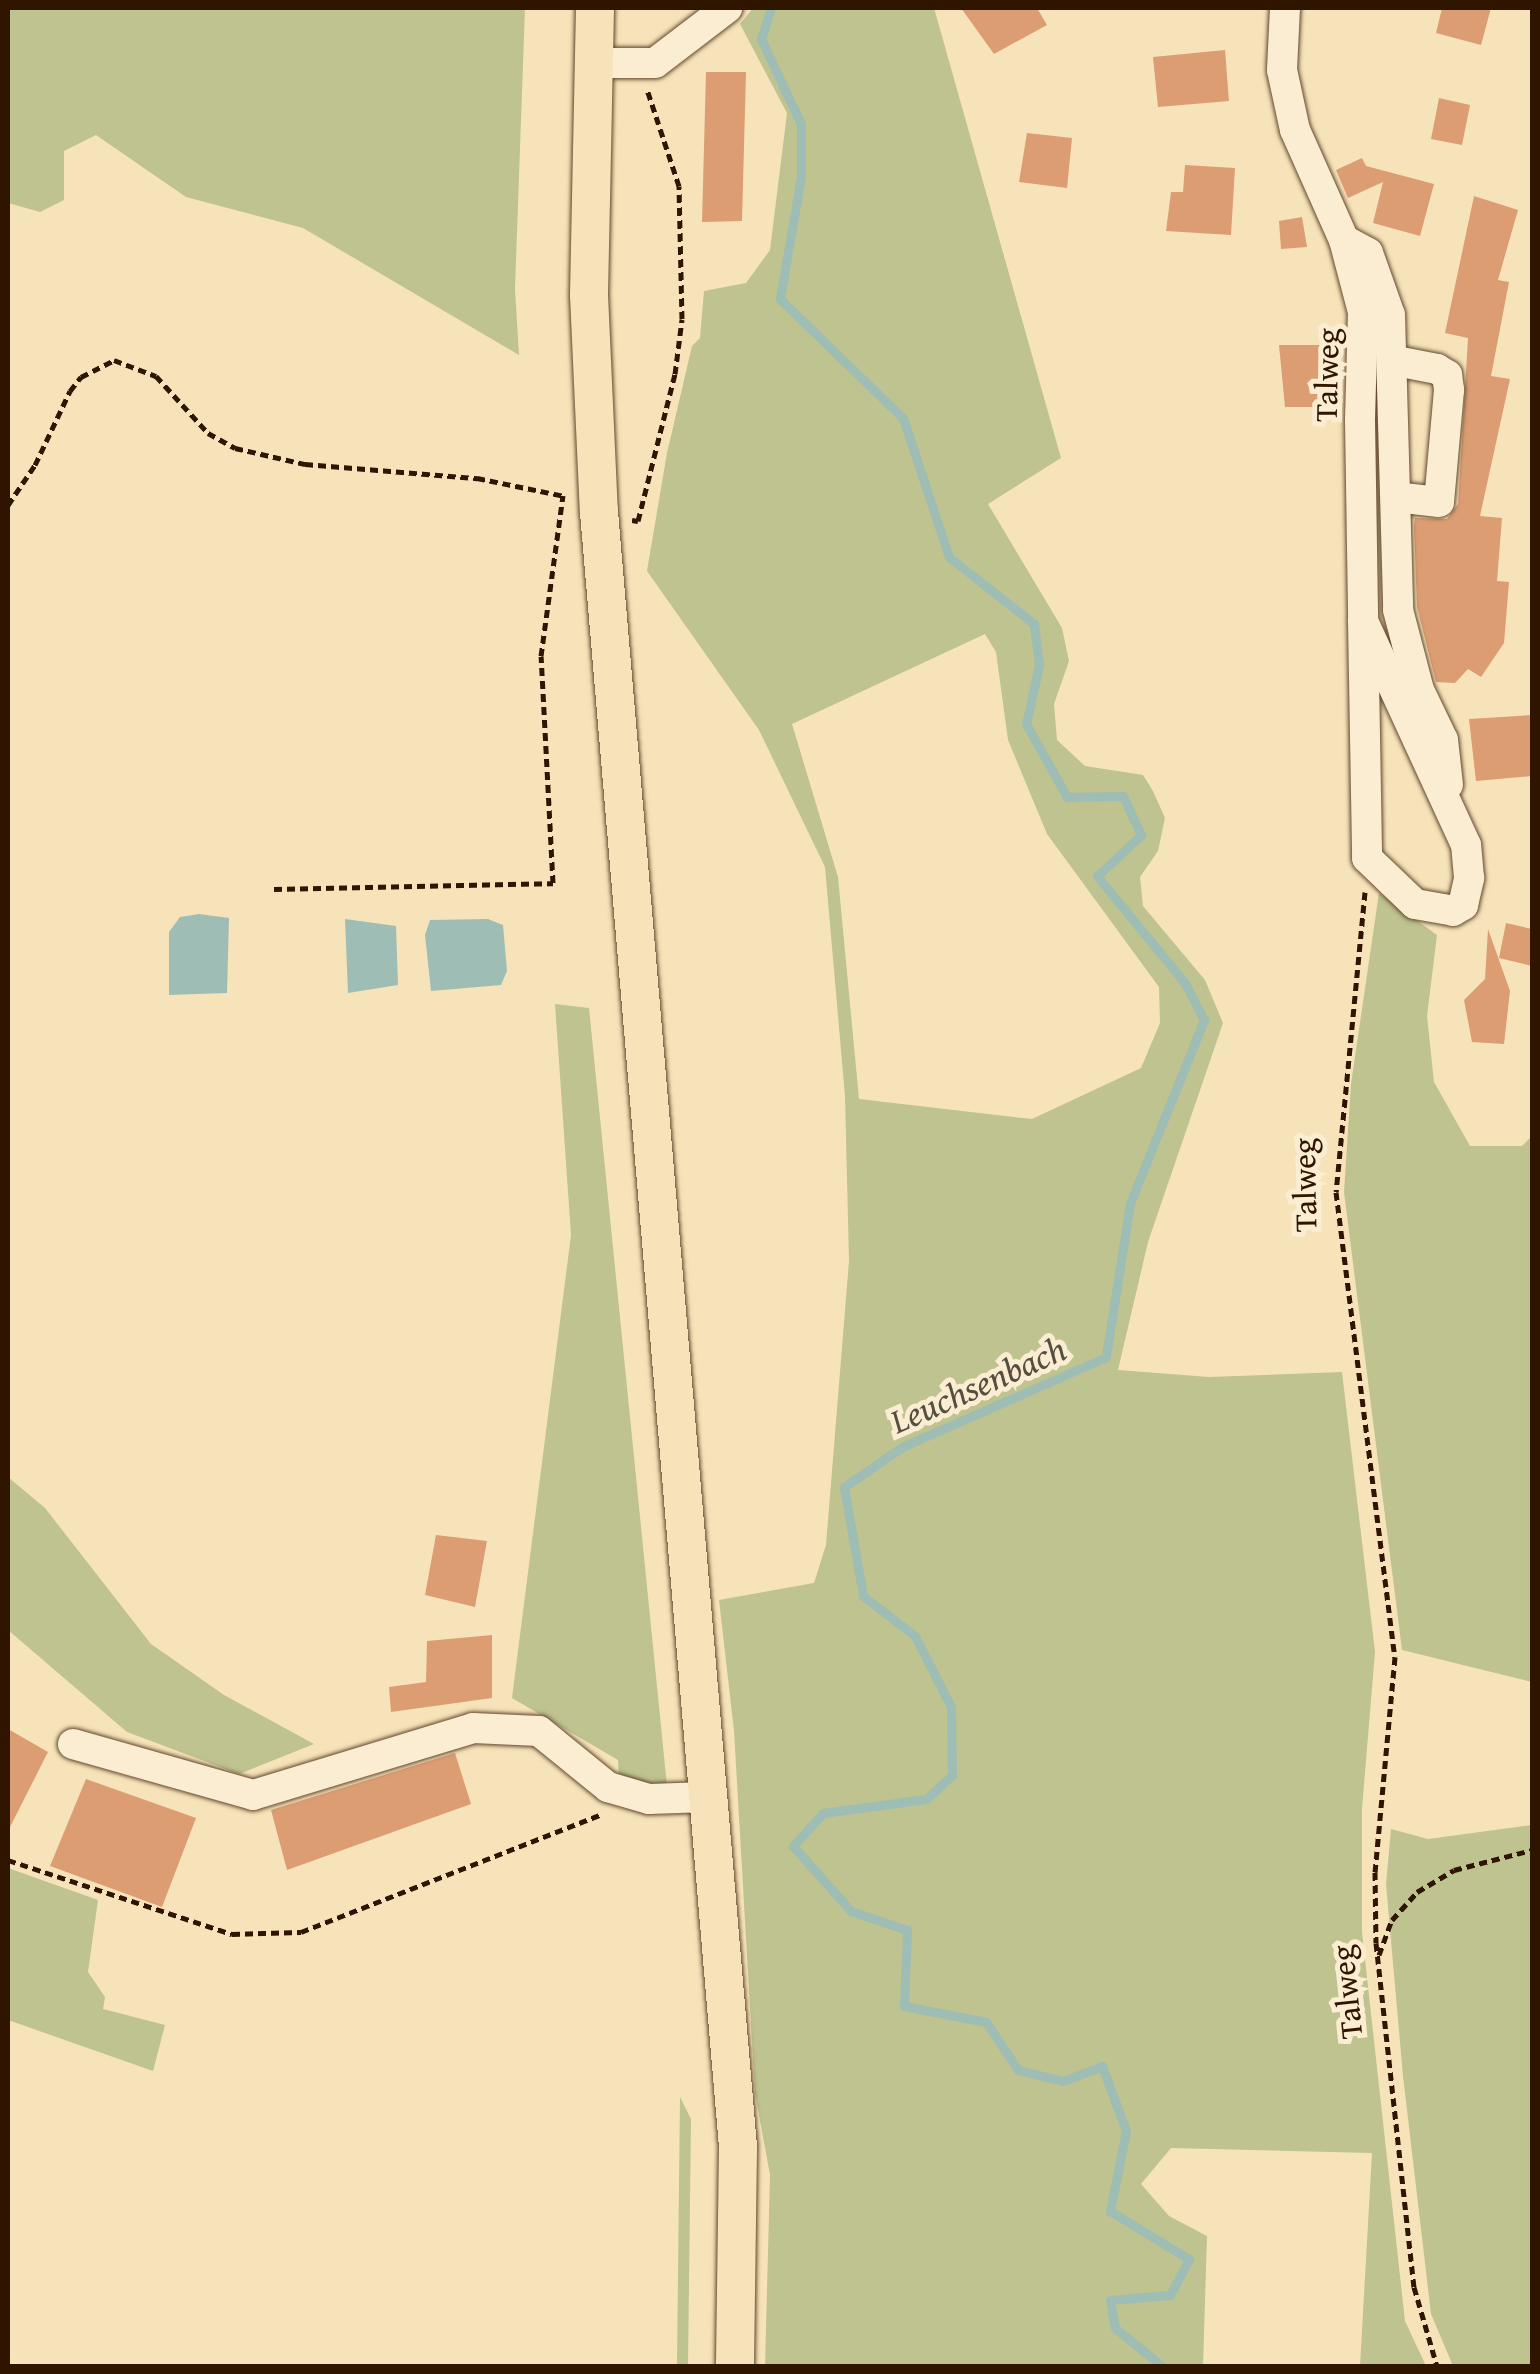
<!DOCTYPE html>
<html>
<head>
<meta charset="utf-8">
<style>
	body { margin:0 }
	#map { position:relative; width:1540px; height:2374px; overflow:hidden; background:#f7e3b9; font-family:"Gentium Book Plus",serif }
	div>[style] { position:absolute }
	.green>* { inset:0; background:#bec38f }
	.water>* { inset:0; background:#9ebdb5 }
	.stream>* { height:9px; margin:-4.5px; padding:0 4.5px; transform-origin:4.5px; border-radius:4.5px; background:#9ebdb5 }
	.building>* { inset:0; background:#dc9d73 }
	.path>* { height:5px; margin-top:-2.5px; transform-origin:0; background:repeating-linear-gradient(90deg,#2f1400 0 8px,transparent 0 13px) }
	.roads { filter:drop-shadow(0 0 2px #61482e) drop-shadow(0 0 2px #61482e) }
	.minor>* { height:30px; margin:-15px; padding:0 15px; transform-origin:15px; border-radius:15px; background:#faedd2 }
	.major>* { height:38px; margin:-19px; padding:0 19px; transform-origin:19px; border-radius:19px; background:#f7e3b9 }
	span { translate:-50% -50%; white-space:nowrap; text-align:center; line-height:1.15; -webkit-text-stroke:10px #faedd2; paint-order:stroke }
	.street-label { font-size:32px; color:#2f1400 }
	.water-label { font-size:35px; color:#564f3f; font-style:italic }
	.frame { position:absolute; inset:0; border:10px solid #2f1400; pointer-events:none }
</style>
</head>
<body>
<div id="map">
	<div class="green">
		<div style="clip-path:polygon(8px 8px,525px 8px,515px 289px,519px 355px,303px 228px,186px 197px,96px 135px,64px 151px,64px 200px,40px 212px,8px 203px)"></div>
		<div style="clip-path:polygon(evenodd,753px 8px,934px 8px,1061px 458px,988px 504px,1062px 628px,1069px 661px,1054px 704px,1057px 740px,1085px 766px,1143px 775px,1153px 791px,1165px 818px,1158px 851px,1140px 877px,1143px 906px,1205px 980px,1223px 1023px,1148px 1242px,1118px 1370px,1209px 1377px,1342px 1372px,1375px 1652px,1362px 1809px,1362px 1932px,1405px 2321px,1426px 2366px,1360px 2366px,1372px 2153px,1171px 2148px,1141px 2184px,1169px 2216px,1207px 2236px,1203px 2366px,765px 2366px,770px 2175px,755px 2093px,734px 1731px,719px 1600px,814px 1583px,826px 1545px,849px 1261px,845px 1096px,825px 867px,759px 730px,647px 571px,667px 453px,692px 346px,700px 338px,704px 291px,746px 283px,770px 250px,787px 113px,740px 24px,753px 8px,985px 634px,996px 652px,1008px 740px,1047px 834px,1159px 987px,1160px 1023px,1141px 1068px,1032px 1119px,859px 1099px,838px 877px,792px 724px,985px 634px)"></div>
		<div style="clip-path:polygon(1379px 893px,1437px 935px,1427px 1016px,1434px 1082px,1470px 1146px,1522px 1146px,1532px 1136px,1532px 1682px,1402px 1650px,1344px 1192px,1351px 1084px)"></div>
		<div style="clip-path:polygon(555px 1004px,589px 1008px,667px 1786px,644px 1789px,619px 1780px,618px 1760px,512px 1698px,571px 1235px)"></div>
		<div style="clip-path:polygon(8px 1477px,45px 1508px,151px 1644px,224px 1695px,314px 1744px,239px 1774px,127px 1732px,8px 1630px)"></div>
		<div style="clip-path:polygon(1532px 1825px,1532px 2366px,1453px 2366px,1431px 2314px,1403px 2076px,1386px 1884px,1391px 1829px,1428px 1839px)"></div>
		<div style="clip-path:polygon(8px 1868px,98px 1900px,88px 1972px,105px 1997px,103px 2009px,165px 2025px,153px 2071px,8px 2020px)"></div>
		<div style="clip-path:polygon(680px 2097px,691px 2119px,688px 2366px,677px 2366px)"></div>
	</div>
	<div class="water">
		<div style="clip-path:polygon(199px 914px,229px 918px,227px 993px,169px 995px,169px 932px,180px 917px)"></div>
		<div style="clip-path:polygon(345px 919px,396px 926px,398px 985px,348px 993px)"></div>
		<div style="clip-path:polygon(488px 919px,503px 925px,507px 971px,501px 985px,431px 991px,425px 935px,430px 920px)"></div>
	</div>
	<div class="stream">
		<div style="left:771px;top:8px;width:33px;rotate:108deg"></div>
		<div style="left:761px;top:39px;width:94px;rotate:64.8deg"></div>
		<div style="left:801px;top:124px;width:52px;rotate:90deg"></div>
		<div style="left:801px;top:176px;width:125px;rotate:99.7deg"></div>
		<div style="left:780px;top:299px;width:171px;rotate:44.1deg"></div>
		<div style="left:903px;top:418px;width:146px;rotate:71.7deg"></div>
		<div style="left:949px;top:557px;width:108px;rotate:38.2deg"></div>
		<div style="left:1034px;top:624px;width:41px;rotate:83deg"></div>
		<div style="left:1039px;top:665px;width:60px;rotate:102.4deg"></div>
		<div style="left:1026px;top:724px;width:84px;rotate:60.7deg"></div>
		<div style="left:1067px;top:797px;width:56px;rotate:-1deg"></div>
		<div style="left:1123px;top:796px;width:43px;rotate:65.2deg"></div>
		<div style="left:1141px;top:835px;width:60px;rotate:137deg"></div>
		<div style="left:1097px;top:876px;width:139px;rotate:50.6deg"></div>
		<div style="left:1185px;top:983px;width:42px;rotate:62.8deg"></div>
		<div style="left:1204px;top:1020px;width:197px;rotate:112deg"></div>
		<div style="left:1130px;top:1203px;width:156px;rotate:98.9deg"></div>
		<div style="left:1106px;top:1357px;width:223px;rotate:156.2deg"></div>
		<div style="left:902px;top:1447px;width:70px;rotate:145.4deg"></div>
		<div style="left:844px;top:1487px;width:111px;rotate:80.1deg"></div>
		<div style="left:863px;top:1596px;width:66px;rotate:37.6deg"></div>
		<div style="left:915px;top:1636px;width:80px;rotate:63.1deg"></div>
		<div style="left:951px;top:1707px;width:68px;rotate:89.2deg"></div>
		<div style="left:952px;top:1775px;width:35px;rotate:137deg"></div>
		<div style="left:926px;top:1799px;width:104px;rotate:172.3deg"></div>
		<div style="left:823px;top:1813px;width:45px;rotate:132.3deg"></div>
		<div style="left:793px;top:1846px;width:87px;rotate:48.3deg"></div>
		<div style="left:851px;top:1911px;width:59px;rotate:18.7deg"></div>
		<div style="left:907px;top:1930px;width:76px;rotate:92.3deg"></div>
		<div style="left:904px;top:2006px;width:84px;rotate:11deg"></div>
		<div style="left:986px;top:2022px;width:58px;rotate:56.3deg"></div>
		<div style="left:1018px;top:2070px;width:46px;rotate:13.7deg"></div>
		<div style="left:1063px;top:2081px;width:42px;rotate:-21deg"></div>
		<div style="left:1102px;top:2066px;width:69px;rotate:69.7deg"></div>
		<div style="left:1126px;top:2131px;width:82px;rotate:101.3deg"></div>
		<div style="left:1110px;top:2211px;width:92px;rotate:31.3deg"></div>
		<div style="left:1189px;top:2259px;width:41px;rotate:117.8deg"></div>
		<div style="left:1170px;top:2295px;width:60px;rotate:175.2deg"></div>
		<div style="left:1110px;top:2300px;width:28px;rotate:80deg"></div>
		<div style="left:1115px;top:2328px;width:60px;rotate:39deg"></div>
	</div>
	<div class="building">
		<div style="clip-path:polygon(961px 8px,1037px 8px,1047px 25px,994px 54px)"></div>
		<div style="clip-path:polygon(1442px 8px,1491px 8px,1481px 45px,1436px 33px)"></div>
		<div style="clip-path:polygon(1225px 50px,1229px 101px,1158px 107px,1153px 57px)"></div>
		<div style="clip-path:polygon(706px 72px,746px 72px,742px 221px,702px 222px)"></div>
		<div style="clip-path:polygon(1439px 98px,1470px 105px,1462px 145px,1431px 139px)"></div>
		<div style="clip-path:polygon(1027px 133px,1072px 138px,1067px 188px,1019px 182px)"></div>
		<div style="clip-path:polygon(1362px 158px,1366px 166px,1434px 184px,1420px 236px,1373px 223px,1383px 182px,1348px 198px,1336px 170px)"></div>
		<div style="clip-path:polygon(1185px 165px,1235px 168px,1231px 235px,1166px 231px,1171px 192px,1183px 192px)"></div>
		<div style="clip-path:polygon(1474px 196px,1518px 210px,1498px 280px,1509px 282px,1491px 376px,1510px 379px,1480px 516px,1502px 518px,1497px 581px,1509px 582px,1504px 643px,1481px 677px,1468px 669px,1455px 683px,1436px 682px,1417px 607px,1414px 526px,1415px 518px,1447px 519px,1458px 504px,1468px 338px,1445px 333px)"></div>
		<div style="clip-path:polygon(1302px 217px,1307px 247px,1281px 249px,1279px 221px)"></div>
		<div style="clip-path:polygon(1279px 345px,1336px 345px,1337px 407px,1285px 407px)"></div>
		<div style="clip-path:polygon(1532px 715px,1532px 776px,1476px 781px,1469px 719px)"></div>
		<div style="clip-path:polygon(1506px 923px,1532px 929px,1532px 966px,1499px 958px)"></div>
		<div style="clip-path:polygon(1488px 929px,1510px 991px,1504px 1044px,1472px 1042px,1464px 1000px,1485px 979px)"></div>
		<div style="clip-path:polygon(436px 1535px,487px 1541px,475px 1607px,425px 1595px)"></div>
		<div style="clip-path:polygon(492px 1635px,492px 1698px,391px 1712px,389px 1687px,426px 1682px,427px 1641px)"></div>
		<div style="clip-path:polygon(8px 1729px,48px 1752px,8px 1831px)"></div>
		<div style="clip-path:polygon(455px 1753px,471px 1804px,287px 1870px,271px 1810px)"></div>
		<div style="clip-path:polygon(86px 1779px,196px 1818px,162px 1907px,50px 1866px)"></div>
	</div>
	<div class="path">
		<div style="left:8px;top:505px;width:48px;rotate:-56deg"></div>
		<div style="left:35px;top:465px;width:82px;rotate:-64.7deg"></div>
		<div style="left:70px;top:391px;width:18px;rotate:-52deg"></div>
		<div style="left:81px;top:377px;width:37px;rotate:-27deg"></div>
		<div style="left:114px;top:360px;width:45px;rotate:20.9deg"></div>
		<div style="left:156px;top:376px;width:77px;rotate:47.6deg"></div>
		<div style="left:208px;top:433px;width:31px;rotate:29deg"></div>
		<div style="left:235px;top:448px;width:72px;rotate:12.9deg"></div>
		<div style="left:305px;top:464px;width:173px;rotate:4.7deg"></div>
		<div style="left:477px;top:478px;width:90px;rotate:11.6deg"></div>
		<div style="left:632px;top:520px;width:6px;rotate:9deg"></div>
		<div style="left:638px;top:521px;width:152px;rotate:-75.9deg"></div>
		<div style="left:675px;top:374px;width:55px;rotate:-82.7deg"></div>
		<div style="left:682px;top:319px;width:133px;rotate:-91.3deg"></div>
		<div style="left:679px;top:186px;width:102px;rotate:-108.3deg"></div>
		<div style="left:274px;top:889px;width:279px;rotate:-1.2deg"></div>
		<div style="left:553px;top:883px;width:227px;rotate:-93deg"></div>
		<div style="left:541px;top:656px;width:162px;rotate:-82.2deg"></div>
		<div style="left:1365px;top:892px;width:301px;rotate:95.5deg"></div>
		<div style="left:1336px;top:1192px;width:469px;rotate:82.8deg"></div>
		<div style="left:1395px;top:1657px;width:216px;rotate:95.3deg"></div>
		<div style="left:1375px;top:1872px;width:71px;rotate:89.2deg"></div>
		<div style="left:1376px;top:1943px;width:346px;rotate:83.7deg"></div>
		<div style="left:1414px;top:2287px;width:82px;rotate:73.8deg"></div>
		<div style="left:8px;top:1860px;width:236px;rotate:18.3deg"></div>
		<div style="left:232px;top:1934px;width:69px;rotate:-1.7deg"></div>
		<div style="left:301px;top:1932px;width:321px;rotate:-21.4deg"></div>
		<div style="left:1379px;top:1955px;width:37px;rotate:-70deg"></div>
		<div style="left:1392px;top:1920px;width:38px;rotate:-48deg"></div>
		<div style="left:1417px;top:1892px;width:43px;rotate:-30.7deg"></div>
		<div style="left:1454px;top:1870px;width:81px;rotate:-14.4deg"></div>
	</div>
	<div class="roads">
		<div class="minor">
			<div style="left:1285px;top:8px;width:62px;rotate:92.8deg"></div>
			<div style="left:1282px;top:70px;width:61px;rotate:77.8deg"></div>
			<div style="left:1295px;top:130px;width:120px;rotate:66deg"></div>
			<div style="left:1344px;top:240px;width:74px;rotate:75.2deg"></div>
			<div style="left:1363px;top:312px;width:108px;rotate:91.6deg"></div>
			<div style="left:1360px;top:420px;width:201px;rotate:89.1deg"></div>
			<div style="left:1363px;top:621px;width:237px;rotate:89deg"></div>
			<div style="left:1367px;top:858px;width:66px;rotate:43.8deg"></div>
			<div style="left:1415px;top:904px;width:39px;rotate:10deg"></div>
			<div style="left:1453px;top:911px;width:12px;rotate:-31deg"></div>
			<div style="left:1463px;top:905px;width:28px;rotate:-77deg"></div>
			<div style="left:1469px;top:878px;width:33px;rotate:-95deg"></div>
			<div style="left:1466px;top:845px;width:247px;rotate:-114.7deg"></div>
			<div style="left:592px;top:63px;width:63px"></div>
			<div style="left:655px;top:63px;width:91px;rotate:-37.4deg"></div>
			<div style="left:1344px;top:240px;width:27px;rotate:28deg"></div>
			<div style="left:1368px;top:253px;width:66px;rotate:70.5deg"></div>
			<div style="left:1390px;top:315px;width:295px;rotate:88.4deg"></div>
			<div style="left:1398px;top:610px;width:83px;rotate:75.3deg"></div>
			<div style="left:1419px;top:690px;width:55px;rotate:64.4deg"></div>
			<div style="left:1443px;top:740px;width:45px;rotate:83.7deg"></div>
			<div style="left:1396px;top:361px;width:42px;rotate:11deg"></div>
			<div style="left:1437px;top:369px;width:12px;rotate:31deg"></div>
			<div style="left:1447px;top:375px;width:15px;rotate:82deg"></div>
			<div style="left:1449px;top:390px;width:112px;rotate:95.1deg"></div>
			<div style="left:1439px;top:502px;width:43px;rotate:-173.4deg"></div>
			<div style="left:73px;top:1744px;width:187px;rotate:15.8deg"></div>
			<div style="left:253px;top:1795px;width:230px;rotate:-16.9deg"></div>
			<div style="left:473px;top:1728px;width:66px;rotate:2.6deg"></div>
			<div style="left:539px;top:1731px;width:89px;rotate:39.1deg"></div>
			<div style="left:608px;top:1787px;width:43px;rotate:16.3deg"></div>
			<div style="left:649px;top:1799px;width:58px;rotate:-2deg"></div>
		</div>
		<div class="major">
			<div style="left:595px;top:8px;width:287px;rotate:91.2deg"></div>
			<div style="left:589px;top:295px;width:217px;rotate:87.4deg"></div>
			<div style="left:599px;top:512px;width:1642px;rotate:85.14deg"></div>
			<div style="left:738px;top:2148px;width:218px;rotate:90.8deg"></div>
		</div>
	</div>
	<div class="street-label">
		<span style="left:1327px;top:375px;rotate:-89deg">Talweg</span>
		<span style="left:1305px;top:1185px;rotate:-91deg">Talweg</span>
		<span style="left:1347px;top:1992px;rotate:-96deg">Talweg</span>
	</div>
	<div class="water-label">
		<span style="left:978px;top:1385px;rotate:-24deg">Leuchsenbach</span>
	</div>
	<div class="frame"></div>
</div>
</body>
</html>
